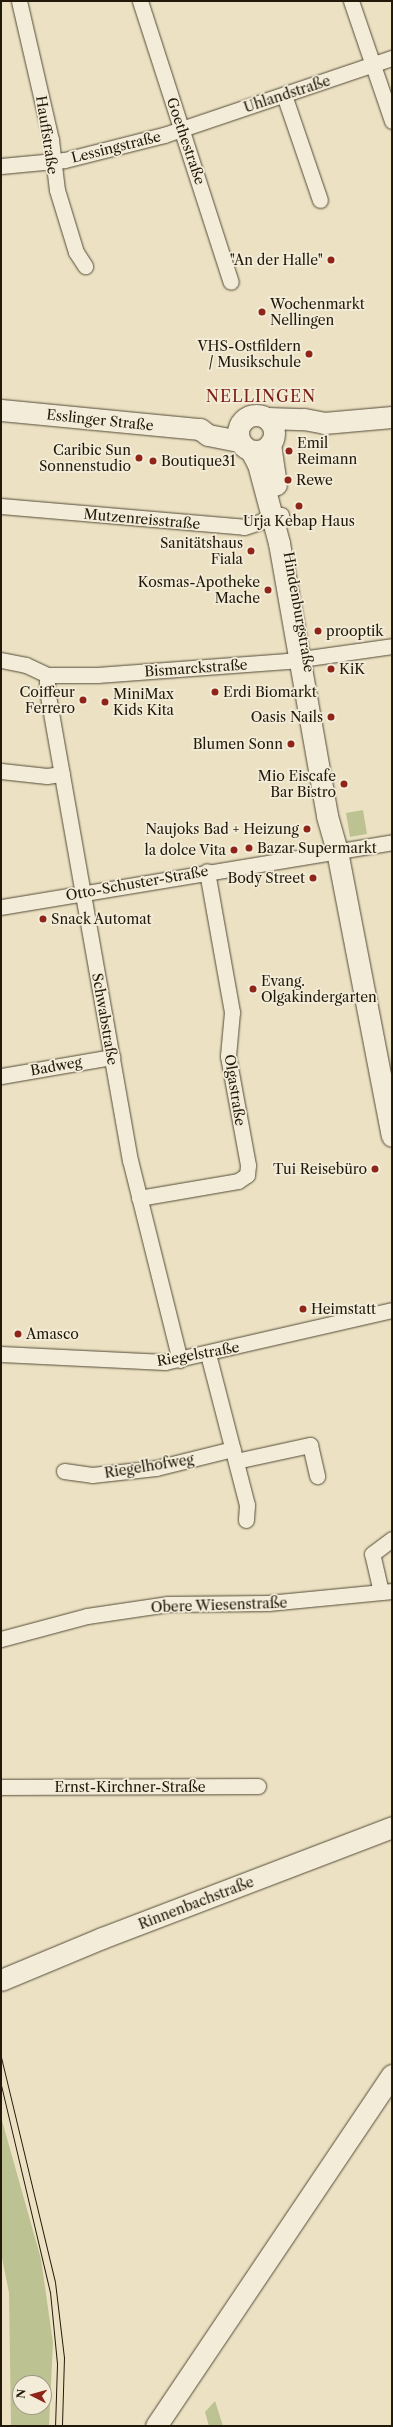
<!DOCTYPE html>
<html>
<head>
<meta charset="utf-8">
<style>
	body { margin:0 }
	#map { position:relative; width:393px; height:2427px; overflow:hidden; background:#ece2c3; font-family:"Libre Caslon Text",serif }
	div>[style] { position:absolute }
	.green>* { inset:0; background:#bcc291 }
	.roads { filter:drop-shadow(0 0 1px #554b38) drop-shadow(0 0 1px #554b38) }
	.minor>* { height:15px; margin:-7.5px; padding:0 7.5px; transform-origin:7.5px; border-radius:7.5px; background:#f3ecd8 }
	.secondary>* { height:21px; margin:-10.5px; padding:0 10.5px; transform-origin:10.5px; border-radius:10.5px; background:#f3ecd8 }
	.secondary>.ring { margin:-10.5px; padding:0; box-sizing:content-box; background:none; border:21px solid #f3ecd8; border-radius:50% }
	.tram>* { height:1px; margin:-0.5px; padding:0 0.5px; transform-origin:0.5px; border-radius:0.5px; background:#23190a }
	.dots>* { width:11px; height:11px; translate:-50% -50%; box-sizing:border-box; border:2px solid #f3ecd8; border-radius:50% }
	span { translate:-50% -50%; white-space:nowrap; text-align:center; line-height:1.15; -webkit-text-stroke:3.5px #f3ecd8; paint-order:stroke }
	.street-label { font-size:14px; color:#23190a }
	.poi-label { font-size:14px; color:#23190a }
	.right { translate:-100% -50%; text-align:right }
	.left { translate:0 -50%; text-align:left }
	.quarter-label { font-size:16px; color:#7a1f14; letter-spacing:1px }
	.frame { position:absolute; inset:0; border:2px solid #23190a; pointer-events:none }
	.north { position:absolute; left:12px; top:2375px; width:40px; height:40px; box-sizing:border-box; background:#f3ecd8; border:1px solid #a09886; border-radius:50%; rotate:276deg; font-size:11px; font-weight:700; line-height:16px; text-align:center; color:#23190a }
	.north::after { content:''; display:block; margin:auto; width:14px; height:18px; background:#8f2418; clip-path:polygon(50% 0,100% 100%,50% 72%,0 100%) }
</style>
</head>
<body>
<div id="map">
	<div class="green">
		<div style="clip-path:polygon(363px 810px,367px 834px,350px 837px,346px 813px)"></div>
		<div style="clip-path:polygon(evenodd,1px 2117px,41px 2259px,53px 2343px,49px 2426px,11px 2426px,9px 2293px,1px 2253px,1px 2117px,20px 2383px,44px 2383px,44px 2407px,20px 2407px,20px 2383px)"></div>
		<div style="clip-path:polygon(215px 2401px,223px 2426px,209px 2426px,205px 2412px)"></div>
	</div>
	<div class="roads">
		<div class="minor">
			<div style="left:19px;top:1px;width:143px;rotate:77deg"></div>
			<div style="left:51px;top:140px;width:50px;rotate:83.2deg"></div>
			<div style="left:57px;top:190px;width:65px;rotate:73deg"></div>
			<div style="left:76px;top:252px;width:17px;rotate:57deg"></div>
			<div style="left:140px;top:1px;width:295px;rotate:72.1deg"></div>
			<div style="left:351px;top:1px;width:127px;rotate:71.1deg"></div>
			<div style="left:284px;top:95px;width:111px;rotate:71.1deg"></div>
			<div style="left:1px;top:166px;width:64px;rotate:-5.4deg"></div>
			<div style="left:65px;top:160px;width:102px;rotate:-14.2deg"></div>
			<div style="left:164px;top:135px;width:241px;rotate:-18.7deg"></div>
			<div style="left:1px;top:506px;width:244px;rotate:4.9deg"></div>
			<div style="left:244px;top:527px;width:39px;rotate:-18deg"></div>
			<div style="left:1px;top:660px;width:25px;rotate:11deg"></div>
			<div style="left:26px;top:665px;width:23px;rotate:25deg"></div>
			<div style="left:47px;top:675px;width:50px"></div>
			<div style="left:97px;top:675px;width:191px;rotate:-4.2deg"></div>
			<div style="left:287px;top:661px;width:106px;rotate:-8.1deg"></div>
			<div style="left:47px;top:675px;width:15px;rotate:90deg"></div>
			<div style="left:47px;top:690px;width:477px;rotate:80deg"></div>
			<div style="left:130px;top:1160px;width:206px;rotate:76deg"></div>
			<div style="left:1px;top:771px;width:46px;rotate:6.2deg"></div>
			<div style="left:47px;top:776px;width:15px;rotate:-8deg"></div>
			<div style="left:1px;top:907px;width:396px;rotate:-9.4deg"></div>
			<div style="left:1px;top:1076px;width:113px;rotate:-9.7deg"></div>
			<div style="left:139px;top:1198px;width:100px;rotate:-9.7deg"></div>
			<div style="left:238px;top:1181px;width:11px;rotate:-34deg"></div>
			<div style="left:247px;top:1175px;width:10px;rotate:-84deg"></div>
			<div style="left:248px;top:1165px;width:111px;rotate:-100.4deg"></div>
			<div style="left:228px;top:1056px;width:44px;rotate:-84.8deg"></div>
			<div style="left:232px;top:1012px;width:143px;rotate:-100.1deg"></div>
			<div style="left:1px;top:1354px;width:164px;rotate:2.8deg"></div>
			<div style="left:165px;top:1362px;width:233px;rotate:-12.9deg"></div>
			<div style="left:208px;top:1354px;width:156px;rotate:75.5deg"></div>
			<div style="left:247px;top:1505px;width:15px;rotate:94deg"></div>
			<div style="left:236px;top:1461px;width:76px;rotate:-12.2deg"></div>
			<div style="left:310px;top:1445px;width:32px;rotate:77deg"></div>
			<div style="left:64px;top:1471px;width:28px;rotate:8deg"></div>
			<div style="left:92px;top:1475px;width:64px;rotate:-6.2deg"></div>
			<div style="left:156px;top:1468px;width:79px;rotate:-13.9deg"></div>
			<div style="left:381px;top:1592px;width:39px;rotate:-103deg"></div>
			<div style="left:372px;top:1554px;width:25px;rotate:-37deg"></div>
			<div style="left:1px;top:1639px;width:89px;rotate:-15deg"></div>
			<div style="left:87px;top:1616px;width:82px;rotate:-8.4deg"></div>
			<div style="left:168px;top:1604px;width:100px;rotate:-0.6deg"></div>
			<div style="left:268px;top:1603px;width:125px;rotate:-5.5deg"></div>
			<div style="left:1px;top:1787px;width:257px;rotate:-0.2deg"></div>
		</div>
		<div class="secondary">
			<div style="left:1px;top:410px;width:200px;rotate:5.5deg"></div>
			<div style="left:200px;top:429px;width:10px;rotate:37deg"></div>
			<div style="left:208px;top:435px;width:32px;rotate:11deg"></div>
			<div class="ring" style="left:238px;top:415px;width:15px;height:15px"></div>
			<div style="left:267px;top:418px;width:37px;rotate:2deg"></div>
			<div style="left:304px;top:419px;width:20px;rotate:11deg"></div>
			<div style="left:324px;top:423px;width:68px;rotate:-5deg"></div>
			<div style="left:270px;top:444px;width:41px;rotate:81.7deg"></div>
			<div style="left:251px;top:451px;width:15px;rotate:62deg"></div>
			<div style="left:258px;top:464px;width:82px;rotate:75.1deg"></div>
			<div style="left:279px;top:543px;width:277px;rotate:80deg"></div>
			<div style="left:327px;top:816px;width:36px;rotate:74deg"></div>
			<div style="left:337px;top:851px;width:290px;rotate:79.1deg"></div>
			<div style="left:1px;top:1980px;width:109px;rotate:-22.6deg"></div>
			<div style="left:102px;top:1938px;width:311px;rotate:-20.9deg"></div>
			<div style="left:156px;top:2426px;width:423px;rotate:-56.1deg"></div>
		</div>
	</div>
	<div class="tram">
		<div style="left:1px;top:2057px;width:231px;rotate:76.5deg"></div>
		<div style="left:55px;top:2282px;width:76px;rotate:83.2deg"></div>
		<div style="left:64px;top:2357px;width:69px;rotate:91.7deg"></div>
		<div style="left:1px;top:2085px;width:213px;rotate:76.7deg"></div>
		<div style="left:50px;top:2292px;width:72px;rotate:84.4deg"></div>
		<div style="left:57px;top:2364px;width:62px;rotate:91.8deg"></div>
	</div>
	<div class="dots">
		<div style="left:331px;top:260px;background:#8f2418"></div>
		<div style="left:262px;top:312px;background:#8f2418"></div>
		<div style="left:309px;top:354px;background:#8f2418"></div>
		<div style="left:289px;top:451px;background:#8f2418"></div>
		<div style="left:139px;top:458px;background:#8f2418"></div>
		<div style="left:153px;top:461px;background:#8f2418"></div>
		<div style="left:288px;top:480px;background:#8f2418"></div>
		<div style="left:299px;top:506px;background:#8f2418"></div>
		<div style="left:251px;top:551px;background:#8f2418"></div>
		<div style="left:268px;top:590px;background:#8f2418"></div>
		<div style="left:318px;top:631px;background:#8f2418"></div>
		<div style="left:331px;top:669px;background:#8f2418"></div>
		<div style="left:215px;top:692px;background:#8f2418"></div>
		<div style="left:83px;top:700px;background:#8f2418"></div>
		<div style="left:105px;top:702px;background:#8f2418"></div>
		<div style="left:331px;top:717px;background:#8f2418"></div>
		<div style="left:291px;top:744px;background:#8f2418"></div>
		<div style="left:344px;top:784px;background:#8f2418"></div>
		<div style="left:307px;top:829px;background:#8f2418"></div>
		<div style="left:249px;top:848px;background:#8f2418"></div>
		<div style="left:234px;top:850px;background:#8f2418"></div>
		<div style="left:313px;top:878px;background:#8f2418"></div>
		<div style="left:43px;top:919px;background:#8f2418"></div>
		<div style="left:253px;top:989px;background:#8f2418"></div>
		<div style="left:375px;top:1169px;background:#8f2418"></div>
		<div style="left:303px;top:1309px;background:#8f2418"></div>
		<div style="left:18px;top:1334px;background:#8f2418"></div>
	</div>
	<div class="street-label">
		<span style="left:287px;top:94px;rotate:-18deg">Uhlandstraße</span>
		<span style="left:47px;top:135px;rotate:81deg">Hauffstraße</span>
		<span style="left:186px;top:141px;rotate:71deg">Goethestraße</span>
		<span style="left:116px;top:147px;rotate:-14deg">Lessingstraße</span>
		<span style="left:100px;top:420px;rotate:6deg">Esslinger Straße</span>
		<span style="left:142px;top:519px;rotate:5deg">Mutzenreisstraße</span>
		<span style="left:299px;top:612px;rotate:80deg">Hindenburgstraße</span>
		<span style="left:196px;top:668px;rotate:-4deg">Bismarckstraße</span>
		<span style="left:137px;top:883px;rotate:-10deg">Otto-Schuster-Straße</span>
		<span style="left:105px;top:1019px;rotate:80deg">Schwabstraße</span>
		<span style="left:56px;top:1066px;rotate:-10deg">Badweg</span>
		<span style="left:235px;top:1090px;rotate:81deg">Olgastraße</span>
		<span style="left:198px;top:1354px;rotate:-10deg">Riegelstraße</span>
		<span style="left:149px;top:1466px;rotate:-9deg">Riegelhofweg</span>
		<span style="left:219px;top:1605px;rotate:-2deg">Obere Wiesenstraße</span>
		<span style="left:130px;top:1787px">Ernst-Kirchner-Straße</span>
		<span style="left:196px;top:1903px;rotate:-21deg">Rinnenbachstraße</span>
	</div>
	<div class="poi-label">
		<span class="right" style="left:323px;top:260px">"An der Halle"</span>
		<span class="left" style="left:270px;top:312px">Wochenmarkt<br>Nellingen</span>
		<span class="right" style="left:301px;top:354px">VHS-Ostfildern<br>/ Musikschule</span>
		<span class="left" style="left:297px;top:451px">Emil<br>Reimann</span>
		<span class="right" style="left:131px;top:458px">Caribic Sun<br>Sonnenstudio</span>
		<span class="left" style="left:161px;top:461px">Boutique31</span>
		<span class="left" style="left:296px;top:480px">Rewe</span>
		<span style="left:299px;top:521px">Urja Kebap Haus</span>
		<span class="right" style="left:243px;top:551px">Sanitätshaus<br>Fiala</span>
		<span class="right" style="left:260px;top:590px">Kosmas-Apotheke<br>Mache</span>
		<span class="left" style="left:326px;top:631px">prooptik</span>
		<span class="left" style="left:339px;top:669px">KiK</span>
		<span class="right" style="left:75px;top:700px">Coiffeur<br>Ferrero</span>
		<span class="left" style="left:223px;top:692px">Erdi Biomarkt</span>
		<span class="left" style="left:113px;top:702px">MiniMax<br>Kids Kita</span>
		<span class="right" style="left:323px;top:717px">Oasis Nails</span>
		<span class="right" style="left:283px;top:744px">Blumen Sonn</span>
		<span class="right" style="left:336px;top:784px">Mio Eiscafe<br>Bar Bistro</span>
		<span class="right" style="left:299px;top:829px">Naujoks Bad + Heizung</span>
		<span class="left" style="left:257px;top:848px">Bazar Supermarkt</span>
		<span class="right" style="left:226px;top:850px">la dolce Vita</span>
		<span class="right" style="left:305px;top:878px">Body Street</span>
		<span class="left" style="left:51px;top:919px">Snack Automat</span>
		<span class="left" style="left:261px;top:989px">Evang.<br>Olgakindergarten</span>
		<span class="right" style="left:367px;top:1169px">Tui Reisebüro</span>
		<span class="left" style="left:311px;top:1309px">Heimstatt</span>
		<span class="left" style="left:26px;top:1334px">Amasco</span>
	</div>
	<div class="quarter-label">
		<span style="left:261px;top:396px">NELLINGEN</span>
	</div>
	<div class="frame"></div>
	<div class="north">N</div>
</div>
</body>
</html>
